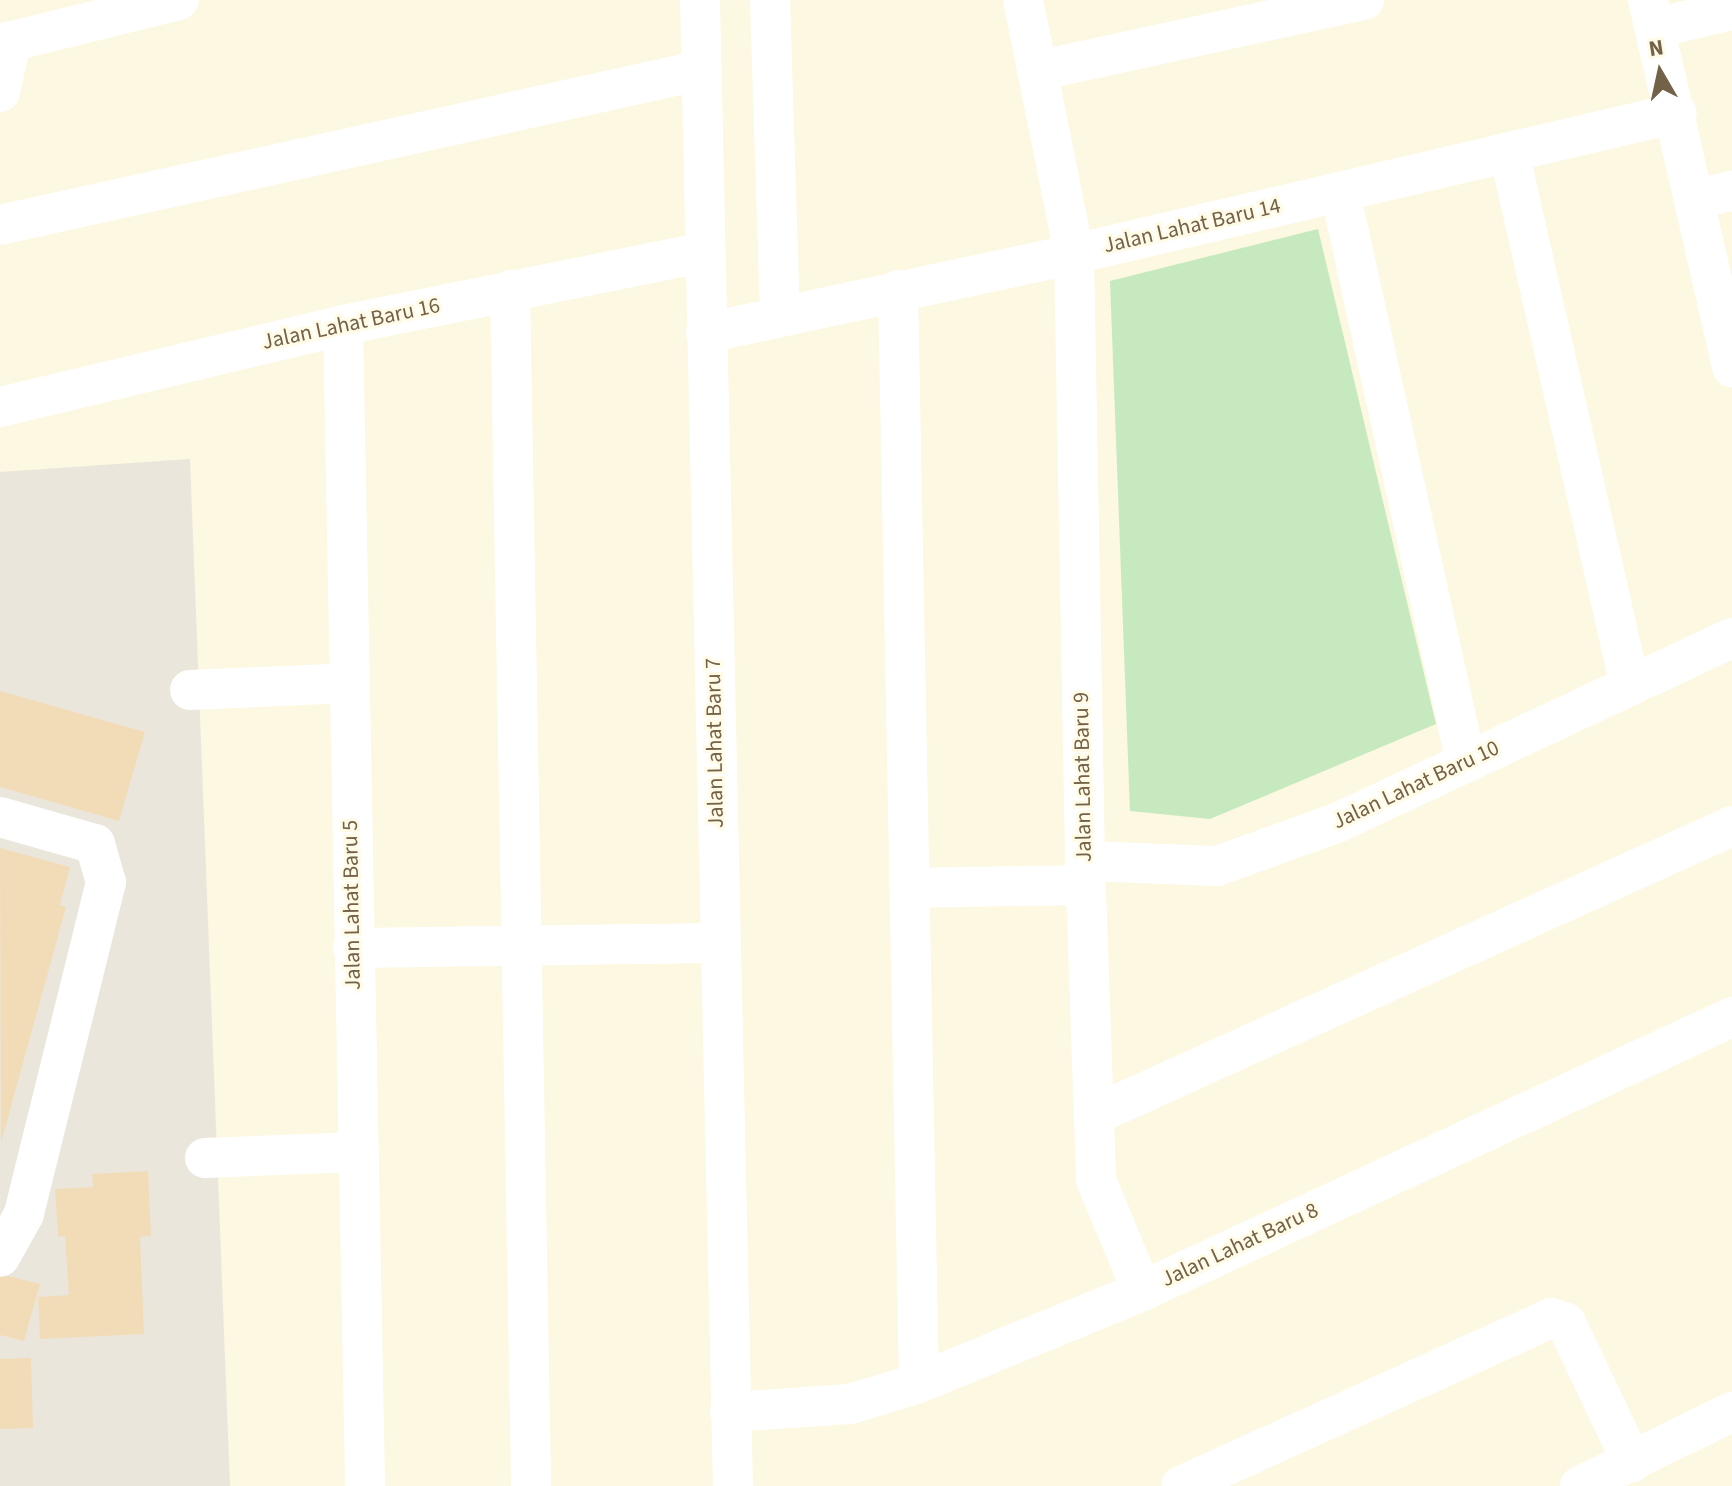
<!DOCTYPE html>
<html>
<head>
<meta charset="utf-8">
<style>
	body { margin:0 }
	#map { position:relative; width:1732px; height:1486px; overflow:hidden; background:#fcf8e1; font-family:"Source Sans 3",sans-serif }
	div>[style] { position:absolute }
	.industrial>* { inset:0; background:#ebe6dc }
	.green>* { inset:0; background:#c7e9bf }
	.building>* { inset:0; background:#f2dcb8 }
	.minor>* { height:40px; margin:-20px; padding:0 20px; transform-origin:20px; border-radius:20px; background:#fff }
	span { translate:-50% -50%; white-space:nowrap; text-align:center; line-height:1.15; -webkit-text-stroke:6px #fffbe7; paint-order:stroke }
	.street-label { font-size:22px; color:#736148 }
	.north { position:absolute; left:1620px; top:32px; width:80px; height:80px; -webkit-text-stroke:6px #fffbe7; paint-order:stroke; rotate:351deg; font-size:22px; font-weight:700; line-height:32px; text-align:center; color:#736148 }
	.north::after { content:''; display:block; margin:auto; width:28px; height:36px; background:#736148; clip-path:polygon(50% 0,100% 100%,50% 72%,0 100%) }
</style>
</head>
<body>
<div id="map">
	<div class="industrial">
		<div style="clip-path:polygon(190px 459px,230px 1486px,0 1486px,0 472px)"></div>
	</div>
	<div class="green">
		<div style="clip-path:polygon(1318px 229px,1436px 724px,1210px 819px,1130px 811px,1110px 281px)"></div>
	</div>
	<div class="building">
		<div style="clip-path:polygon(0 691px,145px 732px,119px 821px,0 787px)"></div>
		<div style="clip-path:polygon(0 848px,70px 867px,60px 905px,66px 907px,1px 1143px)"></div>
		<div style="clip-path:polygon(148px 1171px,151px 1236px,140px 1237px,144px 1334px,40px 1339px,38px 1297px,69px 1295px,65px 1236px,58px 1237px,55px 1189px,93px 1187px,92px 1174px)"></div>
		<div style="clip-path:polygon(0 1274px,40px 1284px,24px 1341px,0 1335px)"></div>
		<div style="clip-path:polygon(31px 1358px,33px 1428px,0 1429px,0 1359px)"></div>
	</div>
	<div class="minor">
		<div style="left:700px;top:0;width:1486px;rotate:88.73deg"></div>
		<div style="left:770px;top:0;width:316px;rotate:88.2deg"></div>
		<div style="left:1023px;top:0;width:259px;rotate:78.6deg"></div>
		<div style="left:1074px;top:254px;width:607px;rotate:88.96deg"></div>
		<div style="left:1085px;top:861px;width:319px;rotate:88deg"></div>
		<div style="left:1096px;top:1180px;width:120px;rotate:67.5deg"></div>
		<div style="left:1648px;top:0;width:377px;rotate:77.1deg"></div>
		<div style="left:1655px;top:28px;width:79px;rotate:-13.2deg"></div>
		<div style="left:0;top:44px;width:184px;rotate:-13.8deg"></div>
		<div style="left:1037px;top:71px;width:335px;rotate:-12.3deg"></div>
		<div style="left:0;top:92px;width:52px;rotate:-77.8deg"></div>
		<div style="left:1509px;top:152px;width:548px;rotate:77.23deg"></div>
		<div style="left:1340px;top:192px;width:584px;rotate:77.54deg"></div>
		<div style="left:1696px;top:199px;width:37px;rotate:-13deg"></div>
		<div style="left:0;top:225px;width:719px;rotate:-12.45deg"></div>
		<div style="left:510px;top:290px;width:1196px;rotate:88.99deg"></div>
		<div style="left:898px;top:290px;width:1093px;rotate:88.9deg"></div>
		<div style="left:343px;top:325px;width:1161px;rotate:88.91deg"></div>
		<div style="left:706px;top:333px;width:376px;rotate:-12.1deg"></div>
		<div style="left:1074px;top:254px;width:619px;rotate:-13.16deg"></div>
		<div style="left:0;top:407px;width:353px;rotate:-13.4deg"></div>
		<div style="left:343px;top:325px;width:369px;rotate:-11.4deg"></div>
		<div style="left:190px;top:690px;width:158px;rotate:-2.5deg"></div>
		<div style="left:0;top:817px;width:99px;rotate:15.9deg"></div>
		<div style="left:95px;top:844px;width:40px;rotate:74deg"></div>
		<div style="left:106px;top:882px;width:342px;rotate:103.9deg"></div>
		<div style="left:24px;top:1214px;width:49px;rotate:119.2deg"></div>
		<div style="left:1085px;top:861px;width:132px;rotate:2.2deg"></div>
		<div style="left:1217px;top:866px;width:130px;rotate:-19.8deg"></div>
		<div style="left:1339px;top:822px;width:434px;rotate:-25.1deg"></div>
		<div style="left:909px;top:888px;width:176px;rotate:-1deg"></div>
		<div style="left:353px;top:948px;width:366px;rotate:-0.8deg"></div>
		<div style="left:1094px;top:1115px;width:700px;rotate:-24.37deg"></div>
		<div style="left:205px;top:1158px;width:152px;rotate:-2.3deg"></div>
		<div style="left:730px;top:1412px;width:120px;rotate:-3.8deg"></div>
		<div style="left:850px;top:1404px;width:72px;rotate:-16.9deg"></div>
		<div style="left:919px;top:1383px;width:241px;rotate:-22.4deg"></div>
		<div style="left:1142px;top:1291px;width:651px;rotate:-24.91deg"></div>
		<div style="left:1181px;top:1486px;width:406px;rotate:-24.4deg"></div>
		<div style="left:1551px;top:1318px;width:16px;rotate:18deg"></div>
		<div style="left:1566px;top:1323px;width:154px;rotate:64.6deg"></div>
		<div style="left:1580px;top:1486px;width:169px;rotate:-26deg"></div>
	</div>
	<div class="street-label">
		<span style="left:1192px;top:226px;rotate:-13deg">Jalan Lahat Baru 14</span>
		<span style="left:351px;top:324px;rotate:-12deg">Jalan Lahat Baru 16</span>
		<span style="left:715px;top:743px;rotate:-91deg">Jalan Lahat Baru 7</span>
		<span style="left:1083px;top:777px;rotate:-91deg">Jalan Lahat Baru 9</span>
		<span style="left:1416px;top:785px;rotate:-25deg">Jalan Lahat Baru 10</span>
		<span style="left:352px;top:905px;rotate:-91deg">Jalan Lahat Baru 5</span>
		<span style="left:1240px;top:1245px;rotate:-25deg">Jalan Lahat Baru 8</span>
	</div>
	<div class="north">N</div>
</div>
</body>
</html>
